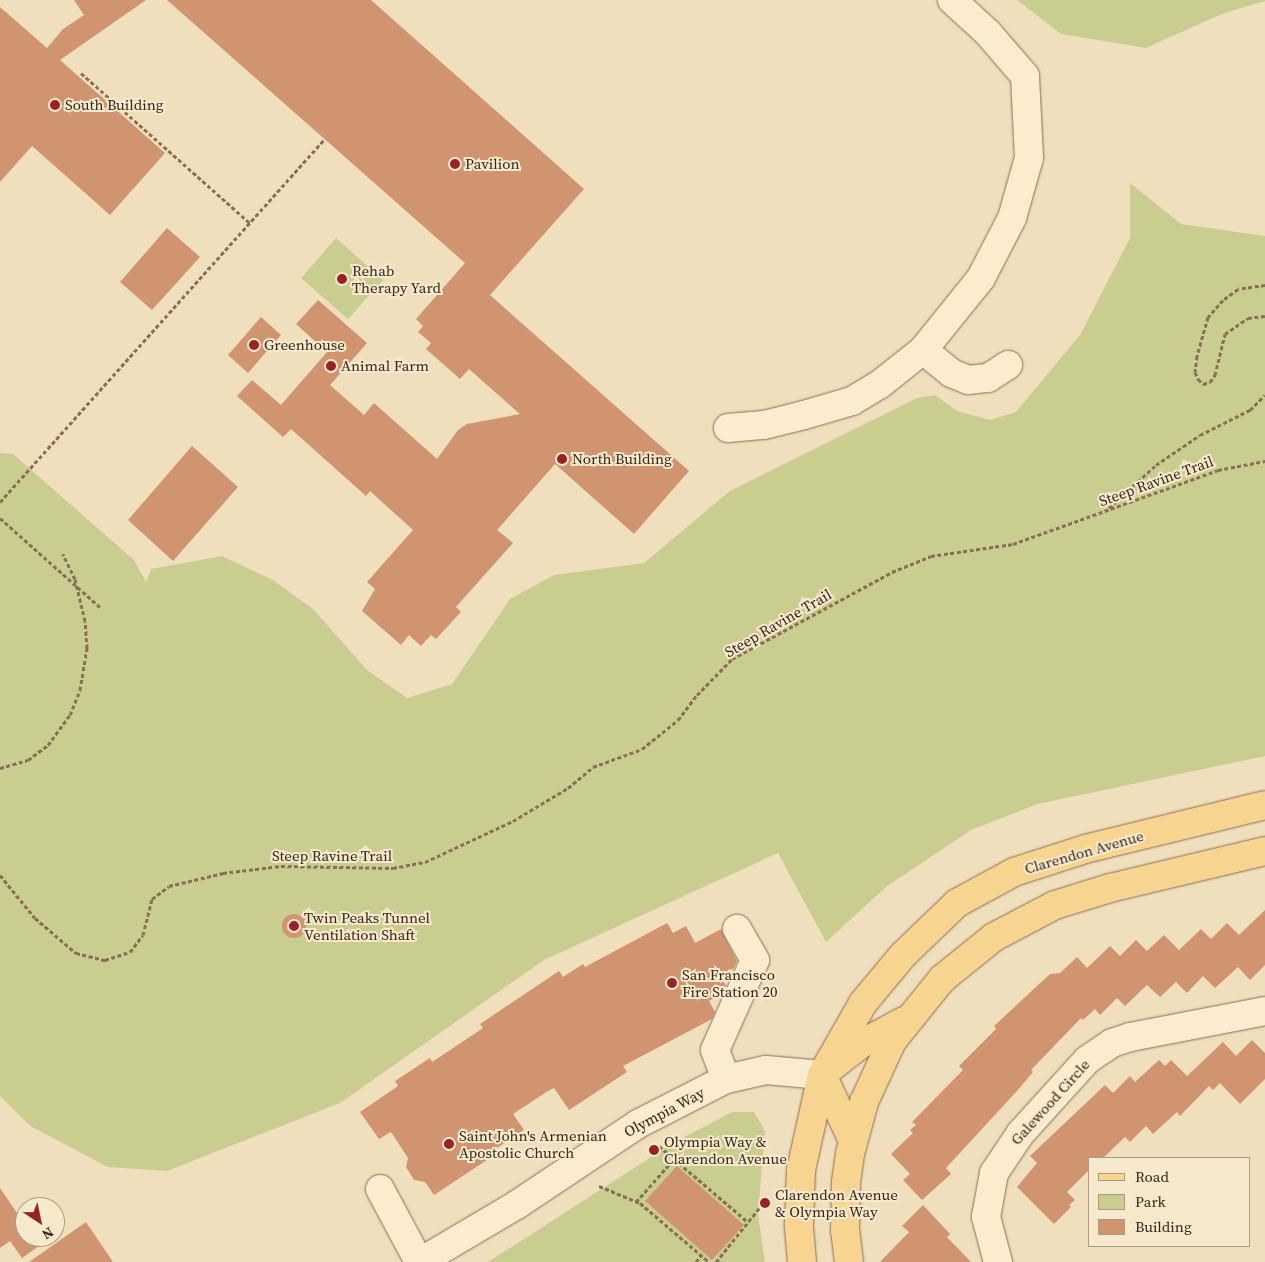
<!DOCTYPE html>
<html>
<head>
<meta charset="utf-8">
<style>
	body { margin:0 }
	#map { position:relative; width:1265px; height:1262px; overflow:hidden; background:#f0dfbc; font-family:"Source Serif 4",serif }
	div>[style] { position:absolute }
	.green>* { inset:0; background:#c9ce90 }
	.building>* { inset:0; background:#d09570 }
	.round { border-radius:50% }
	.path>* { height:3px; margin-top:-1.5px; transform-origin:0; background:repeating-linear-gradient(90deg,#886f55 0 4px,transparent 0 6.5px) }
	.roads { filter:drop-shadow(0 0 1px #886f55) drop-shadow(0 0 1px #886f55) }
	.minor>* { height:28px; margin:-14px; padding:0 14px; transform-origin:14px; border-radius:14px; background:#fbecd0 }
	.major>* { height:28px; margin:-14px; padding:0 14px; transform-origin:14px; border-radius:14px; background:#f7d490 }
	.dots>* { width:14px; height:14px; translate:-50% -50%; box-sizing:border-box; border:2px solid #f7e9cc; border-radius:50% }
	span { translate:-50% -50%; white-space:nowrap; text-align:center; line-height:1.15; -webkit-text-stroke:4px #f7e9cc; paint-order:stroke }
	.poi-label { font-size:15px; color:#37271b }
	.left { translate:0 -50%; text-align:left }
	.street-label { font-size:15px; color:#37271b }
	.legend { position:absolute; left:1088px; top:1157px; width:162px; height:90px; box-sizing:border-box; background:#f7e9cc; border:1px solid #aa9b85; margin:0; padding:6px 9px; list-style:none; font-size:15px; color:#37271b }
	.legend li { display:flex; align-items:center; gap:10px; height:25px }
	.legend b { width:25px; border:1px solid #aa9b85 }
	.north { position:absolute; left:15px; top:1197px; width:50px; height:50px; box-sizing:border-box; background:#f7e9cc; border:1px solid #aa9b85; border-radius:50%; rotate:146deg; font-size:14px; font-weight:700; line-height:20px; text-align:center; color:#37271b }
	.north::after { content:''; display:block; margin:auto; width:18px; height:22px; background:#9a2226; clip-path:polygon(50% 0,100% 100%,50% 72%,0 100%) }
</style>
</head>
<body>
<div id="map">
	<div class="green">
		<div style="clip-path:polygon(1017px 0,1265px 0,1265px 1px,1224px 13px,1146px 48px,1061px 34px)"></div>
		<div style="clip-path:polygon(1130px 183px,1181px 224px,1265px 236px,1265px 756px,1038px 804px,971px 830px,886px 887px,826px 942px,778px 853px,544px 960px,340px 1103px,167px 1171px,108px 1167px,30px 1126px,0 1096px,0 453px,13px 454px,134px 560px,146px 582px,151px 569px,222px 556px,273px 580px,313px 609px,367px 670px,407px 698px,452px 684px,510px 599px,554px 575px,644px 563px,730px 491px,917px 398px,935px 395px,957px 411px,990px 420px,1016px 412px,1080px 335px,1130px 238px)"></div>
		<div style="clip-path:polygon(336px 238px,383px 280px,348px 319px,301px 278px)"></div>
		<div style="clip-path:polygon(732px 1112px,754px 1112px,765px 1131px,758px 1214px,765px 1262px,488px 1262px,673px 1143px)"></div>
	</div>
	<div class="building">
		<div style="clip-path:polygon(74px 0,146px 0,60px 60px,165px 153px,110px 215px,32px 146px,0 182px,0 7px,47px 48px,63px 29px,84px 15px)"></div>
		<div style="clip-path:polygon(167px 0,371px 0,584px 189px,490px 295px,689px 471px,634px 534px,555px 464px,497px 530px,513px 543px,456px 607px,461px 612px,436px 639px,431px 635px,421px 646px,409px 635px,401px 645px,362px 611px,375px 589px,367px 582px,413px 530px,370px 491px,366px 496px,291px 429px,283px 437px,237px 396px,252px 380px,281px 405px,327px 352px,296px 324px,318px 300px,367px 343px,330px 385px,364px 415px,374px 403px,437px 459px,458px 430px,467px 424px,520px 414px,469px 369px,460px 379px,426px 349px,431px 343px,418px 332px,423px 326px,416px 319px,465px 263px)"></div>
		<div style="clip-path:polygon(167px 228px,200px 257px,152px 310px,120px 282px)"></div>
		<div style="clip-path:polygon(261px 317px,281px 335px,248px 373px,228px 355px)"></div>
		<div style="clip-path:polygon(192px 446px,238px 487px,173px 561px,128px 520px)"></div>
		<div style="clip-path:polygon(1265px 910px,1265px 965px,1250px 980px,1238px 967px,1215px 988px,1203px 976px,1187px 993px,1176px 982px,1160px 997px,1147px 985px,1125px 1006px,1117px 998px,1100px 1015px,1095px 1009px,1083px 1020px,1081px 1018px,1031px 1070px,1033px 1072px,1017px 1091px,946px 1168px,951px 1174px,922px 1200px,903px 1180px,910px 1174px,891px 1154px,913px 1133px,910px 1130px,916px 1125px,912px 1122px,963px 1070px,959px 1066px,996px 1029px,994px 1026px,1050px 974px,1060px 973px,1077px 957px,1087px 968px,1110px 946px,1120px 956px,1136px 940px,1147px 951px,1164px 935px,1179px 950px,1201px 929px,1211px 939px,1227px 923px,1239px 935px)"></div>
		<div class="round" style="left:282px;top:914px;width:24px;height:24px"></div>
		<div style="clip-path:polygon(667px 923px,673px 933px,686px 926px,695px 943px,721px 929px,737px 961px,734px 968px,721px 976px,726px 986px,723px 993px,709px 1001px,715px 1012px,712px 1019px,623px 1066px,627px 1072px,569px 1110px,554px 1088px,548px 1091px,513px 1114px,524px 1130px,494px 1150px,496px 1154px,434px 1195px,425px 1182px,414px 1180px,406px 1167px,408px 1158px,391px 1132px,379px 1139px,360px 1112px,398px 1086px,395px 1081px,430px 1058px,432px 1062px,483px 1028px,480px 1024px,559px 971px,563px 977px,583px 964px,585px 967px)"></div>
		<div style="clip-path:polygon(1252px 1040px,1265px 1053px,1265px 1079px,1240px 1104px,1220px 1083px,1213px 1090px,1209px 1086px,1180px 1116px,1177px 1112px,1153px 1134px,1146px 1126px,1130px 1142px,1125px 1137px,1103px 1158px,1089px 1158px,1089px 1170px,1067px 1192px,1075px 1200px,1069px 1205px,1071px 1207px,1054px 1224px,1017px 1187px,1037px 1163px,1030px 1156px,1105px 1085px,1113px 1093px,1130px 1076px,1135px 1082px,1159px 1060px,1165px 1066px,1171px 1060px,1187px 1076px,1223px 1042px,1236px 1056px)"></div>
		<div style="clip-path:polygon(677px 1166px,744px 1225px,712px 1260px,645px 1201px)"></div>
		<div style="clip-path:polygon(0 1188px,17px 1213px,25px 1207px,25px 1237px,52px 1237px,22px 1258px,10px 1241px,0 1248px)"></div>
		<div style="clip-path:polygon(923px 1205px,950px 1234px,947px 1237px,971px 1262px,880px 1262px,909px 1232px,902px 1226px)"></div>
		<div style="clip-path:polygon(86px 1222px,113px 1262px,29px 1262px)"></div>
	</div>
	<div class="path">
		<div style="left:81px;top:73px;width:226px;rotate:41.6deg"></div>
		<div style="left:1265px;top:285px;width:27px;rotate:172deg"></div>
		<div style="left:1238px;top:289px;width:19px;rotate:144deg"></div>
		<div style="left:1223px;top:300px;width:23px;rotate:131deg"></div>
		<div style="left:1208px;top:317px;width:41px;rotate:105.8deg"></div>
		<div style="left:1197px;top:356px;width:16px;rotate:97deg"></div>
		<div style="left:1195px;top:372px;width:8px;rotate:67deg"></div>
		<div style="left:1198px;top:379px;width:7px;rotate:45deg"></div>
		<div style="left:1203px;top:384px;width:7px;rotate:-16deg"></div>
		<div style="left:1210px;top:382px;width:9px;rotate:-54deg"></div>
		<div style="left:1215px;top:375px;width:42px;rotate:-76.3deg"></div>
		<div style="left:1225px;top:334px;width:28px;rotate:-35deg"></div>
		<div style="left:1248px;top:318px;width:17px;rotate:-7deg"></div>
		<div style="left:0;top:502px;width:487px;rotate:-48.2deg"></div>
		<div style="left:1109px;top:508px;width:64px;rotate:-42.5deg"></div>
		<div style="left:1156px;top:465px;width:53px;rotate:-34.3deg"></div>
		<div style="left:1200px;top:435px;width:56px;rotate:-26.6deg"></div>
		<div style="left:1250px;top:410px;width:21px;rotate:-45deg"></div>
		<div style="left:0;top:518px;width:134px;rotate:41.7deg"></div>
		<div style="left:0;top:768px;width:29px;rotate:-16deg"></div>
		<div style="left:28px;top:760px;width:25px;rotate:-37deg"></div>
		<div style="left:48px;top:745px;width:37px;rotate:-54deg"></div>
		<div style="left:70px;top:715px;width:27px;rotate:-68deg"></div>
		<div style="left:80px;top:690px;width:43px;rotate:-80.5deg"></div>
		<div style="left:87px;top:648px;width:27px;rotate:-94deg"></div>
		<div style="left:85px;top:621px;width:43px;rotate:-103.4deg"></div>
		<div style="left:75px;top:579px;width:28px;rotate:-116deg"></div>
		<div style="left:0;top:875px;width:55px;rotate:50.9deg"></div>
		<div style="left:35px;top:918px;width:54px;rotate:40.5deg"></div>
		<div style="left:76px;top:953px;width:30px;rotate:14deg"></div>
		<div style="left:105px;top:960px;width:26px;rotate:-18deg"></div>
		<div style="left:130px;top:952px;width:21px;rotate:-53deg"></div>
		<div style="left:143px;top:935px;width:37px;rotate:-76deg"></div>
		<div style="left:152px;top:899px;width:21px;rotate:-37deg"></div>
		<div style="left:169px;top:886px;width:56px;rotate:-13.5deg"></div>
		<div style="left:223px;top:873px;width:58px;rotate:-6.9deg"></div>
		<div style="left:281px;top:866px;width:112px;rotate:1deg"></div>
		<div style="left:393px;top:868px;width:33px;rotate:-11deg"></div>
		<div style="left:425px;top:862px;width:97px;rotate:-25deg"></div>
		<div style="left:513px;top:821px;width:64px;rotate:-31deg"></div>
		<div style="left:568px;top:788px;width:33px;rotate:-40deg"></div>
		<div style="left:593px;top:767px;width:52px;rotate:-20.2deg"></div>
		<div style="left:642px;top:749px;width:46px;rotate:-38.9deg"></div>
		<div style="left:678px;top:720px;width:31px;rotate:-53deg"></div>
		<div style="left:697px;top:695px;width:50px;rotate:-45.8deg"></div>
		<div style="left:732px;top:659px;width:182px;rotate:-28.5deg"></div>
		<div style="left:892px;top:572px;width:42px;rotate:-22.3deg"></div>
		<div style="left:931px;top:556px;width:83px;rotate:-8.3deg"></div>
		<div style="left:1013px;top:544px;width:218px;rotate:-19.8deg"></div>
		<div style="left:1218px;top:470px;width:48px;rotate:-10.8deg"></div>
		<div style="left:659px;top:1146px;width:117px;rotate:40.5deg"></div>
		<div style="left:599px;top:1186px;width:44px;rotate:22.5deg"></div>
		<div style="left:640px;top:1203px;width:91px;rotate:40.5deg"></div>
		<div style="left:636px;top:1202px;width:57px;rotate:-48.5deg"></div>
		<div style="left:696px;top:1262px;width:9px;rotate:-54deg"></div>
		<div style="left:716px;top:1262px;width:83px;rotate:-51.3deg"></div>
	</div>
	<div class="roads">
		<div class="minor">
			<div style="left:923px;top:350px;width:36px;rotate:39deg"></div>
			<div style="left:951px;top:373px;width:18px;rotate:22deg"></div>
			<div style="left:968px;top:380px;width:20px;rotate:-6deg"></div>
			<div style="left:988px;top:378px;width:24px;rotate:-33deg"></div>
			<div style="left:728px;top:428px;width:36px;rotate:-5deg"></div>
			<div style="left:764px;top:425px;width:41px;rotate:-14deg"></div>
			<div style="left:804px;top:415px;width:50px;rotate:-16.3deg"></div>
			<div style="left:852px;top:401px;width:31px;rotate:-31deg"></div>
			<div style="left:879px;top:385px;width:56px;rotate:-38.5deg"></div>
			<div style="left:923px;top:350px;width:92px;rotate:-51.1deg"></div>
			<div style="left:981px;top:278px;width:68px;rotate:-62.7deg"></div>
			<div style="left:1012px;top:218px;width:62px;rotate:-74.2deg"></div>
			<div style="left:1029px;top:158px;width:82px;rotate:-92.8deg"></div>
			<div style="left:1025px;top:76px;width:57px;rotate:-130.7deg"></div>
			<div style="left:988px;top:33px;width:49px;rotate:-137.5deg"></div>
			<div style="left:726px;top:1079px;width:31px;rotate:-111deg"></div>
			<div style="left:715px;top:1050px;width:98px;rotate:-66deg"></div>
			<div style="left:755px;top:960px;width:36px;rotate:-120deg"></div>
			<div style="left:380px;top:1189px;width:83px;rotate:61.9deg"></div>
			<div style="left:420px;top:1262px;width:114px;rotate:-30.6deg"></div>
			<div style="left:518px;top:1204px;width:144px;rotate:-33.7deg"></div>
			<div style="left:638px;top:1124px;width:99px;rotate:-27.1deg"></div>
			<div style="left:726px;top:1079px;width:41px;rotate:-12.7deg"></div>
			<div style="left:766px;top:1070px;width:56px;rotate:5.1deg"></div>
			<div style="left:998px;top:1262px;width:47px;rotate:-104.9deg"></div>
			<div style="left:986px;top:1217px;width:45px;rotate:-79.7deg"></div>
			<div style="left:994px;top:1173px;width:47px;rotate:-56.3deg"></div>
			<div style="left:1020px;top:1134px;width:100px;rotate:-47.8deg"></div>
			<div style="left:1087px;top:1060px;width:30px;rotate:-34deg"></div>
			<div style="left:1112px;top:1043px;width:19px;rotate:-18deg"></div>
			<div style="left:1130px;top:1037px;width:137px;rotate:-10.9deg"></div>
		</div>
		<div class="major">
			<div style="left:829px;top:1069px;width:41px;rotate:-38deg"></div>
			<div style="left:861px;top:1044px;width:49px;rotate:-28.1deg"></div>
			<div style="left:822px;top:1075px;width:73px;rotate:64.8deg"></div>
			<div style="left:802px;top:1262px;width:38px;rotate:-95deg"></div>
			<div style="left:799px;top:1224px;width:54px;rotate:-87.9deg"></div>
			<div style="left:801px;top:1170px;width:97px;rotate:-77.5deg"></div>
			<div style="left:822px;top:1075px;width:83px;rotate:-60.3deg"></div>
			<div style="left:863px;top:1003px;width:62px;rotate:-50.2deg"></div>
			<div style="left:903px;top:955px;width:75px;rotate:-43.9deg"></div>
			<div style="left:957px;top:903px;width:65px;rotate:-28.5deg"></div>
			<div style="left:1014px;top:872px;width:75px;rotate:-17.9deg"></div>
			<div style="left:1085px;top:849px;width:185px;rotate:-13.7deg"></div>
			<div style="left:849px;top:1262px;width:31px;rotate:-97deg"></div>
			<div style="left:845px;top:1231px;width:49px;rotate:-88.8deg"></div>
			<div style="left:846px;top:1182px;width:28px;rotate:-82deg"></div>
			<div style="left:850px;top:1154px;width:54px;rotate:-74.9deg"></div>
			<div style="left:864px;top:1102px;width:67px;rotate:-65.3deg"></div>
			<div style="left:892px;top:1041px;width:80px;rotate:-51.1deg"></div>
			<div style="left:942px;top:979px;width:67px;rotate:-38.9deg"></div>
			<div style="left:994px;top:937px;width:69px;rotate:-27.7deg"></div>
			<div style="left:1055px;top:905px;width:58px;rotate:-17.2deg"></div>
			<div style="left:1110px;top:888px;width:159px;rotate:-13.4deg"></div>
		</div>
	</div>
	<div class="dots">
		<div style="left:55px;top:105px;background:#9a2226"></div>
		<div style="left:455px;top:164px;background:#9a2226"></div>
		<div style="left:342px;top:279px;background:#9a2226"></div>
		<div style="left:254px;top:345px;background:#9a2226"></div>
		<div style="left:331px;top:366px;background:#9a2226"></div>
		<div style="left:562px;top:459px;background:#9a2226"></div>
		<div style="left:294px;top:926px;background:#9a2226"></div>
		<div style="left:672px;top:983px;background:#9a2226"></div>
		<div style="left:449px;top:1144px;background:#9a2226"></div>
		<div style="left:654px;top:1150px;background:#9a2226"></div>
		<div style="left:765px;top:1203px;background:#9a2226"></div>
	</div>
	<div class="poi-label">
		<span class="left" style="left:65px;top:105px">South Building</span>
		<span class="left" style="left:465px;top:164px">Pavilion</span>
		<span class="left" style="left:352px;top:279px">Rehab<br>Therapy Yard</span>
		<span class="left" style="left:264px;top:345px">Greenhouse</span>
		<span class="left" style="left:341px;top:366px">Animal Farm</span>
		<span class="left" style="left:572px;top:459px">North Building</span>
		<span class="left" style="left:304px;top:926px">Twin Peaks Tunnel<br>Ventilation Shaft</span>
		<span class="left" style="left:682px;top:983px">San Francisco<br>Fire Station 20</span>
		<span class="left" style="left:459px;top:1144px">Saint John's Armenian<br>Apostolic Church</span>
		<span class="left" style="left:664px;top:1150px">Olympia Way &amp;<br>Clarendon Avenue</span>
		<span class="left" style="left:775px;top:1203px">Clarendon Avenue<br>&amp; Olympia Way</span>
	</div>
	<div class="street-label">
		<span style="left:1156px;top:481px;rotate:-20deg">Steep Ravine Trail</span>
		<span style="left:778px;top:623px;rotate:-30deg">Steep Ravine Trail</span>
		<span style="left:1084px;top:852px;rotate:-16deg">Clarendon Avenue</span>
		<span style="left:332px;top:856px">Steep Ravine Trail</span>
		<span style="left:1050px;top:1102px;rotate:-48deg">Galewood Circle</span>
		<span style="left:664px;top:1112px;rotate:-28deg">Olympia Way</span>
	</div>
	<ul class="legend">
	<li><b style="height:6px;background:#f7d490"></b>Road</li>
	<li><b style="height:14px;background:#c9ce90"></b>Park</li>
	<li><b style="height:14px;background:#d09570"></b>Building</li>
	</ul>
	<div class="north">N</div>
</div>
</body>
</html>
